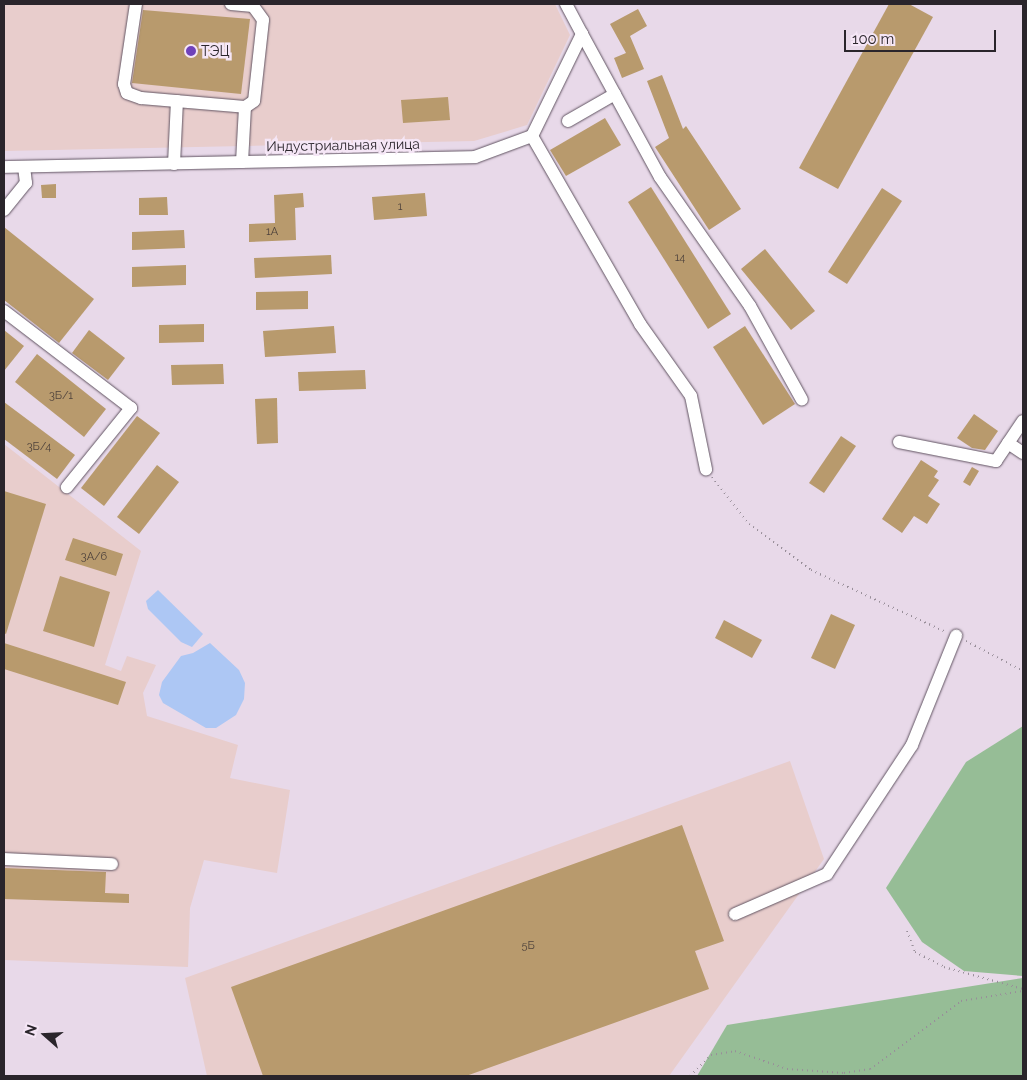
<!DOCTYPE html>
<html>
<head>
<meta charset="utf-8">
<style>
	body { margin:0 }
	#map { position:relative; width:1027px; height:1080px; overflow:hidden; background:#e8d9e9; font-family:Raleway,sans-serif }
	div>[style] { position:absolute }
	.industrial>* { inset:0; background:#e8cdcc }
	.green>* { inset:0; background:#96bd96 }
	.water>* { inset:0; background:#adc7f4 }
	.building>* { inset:0; background:#b89a6d }
	.path>* { height:2px; margin-top:-1px; transform-origin:0; background:repeating-linear-gradient(90deg,#988e99 0 1px,transparent 0 5px) }
	.roads { filter:drop-shadow(0 0 1px #615462) drop-shadow(0 0 1px #615462) }
	.minor>* { height:12px; margin:-6px; padding:0 6px; transform-origin:6px; border-radius:6px; background:#fff }
	.dots>* { width:14px; height:14px; translate:-50% -50%; box-sizing:border-box; border:2px solid #f5e6f6; border-radius:50% }
	span { translate:-50% -50%; white-space:nowrap; text-align:center; line-height:1.15; -webkit-text-stroke:5px #f5e6f6; paint-order:stroke }
	.number-label { font-size:11px; color:#4e423c }
	.number-label span { -webkit-text-stroke-width:0 }
	.poi-label { font-size:14px; color:#2a252b }
	.left { translate:0 -50%; text-align:left }
	.street-label { font-size:14px; color:#2a252b }
	.frame { position:absolute; inset:0; border:5px solid #2a252b; pointer-events:none }
	.north { position:absolute; left:20px; top:1010px; width:50px; height:50px; -webkit-text-stroke:4px #f5e6f6; paint-order:stroke; rotate:289deg; font-size:14px; font-weight:700; line-height:20px; text-align:center; color:#2a252b }
	.north::after { content:''; display:block; margin:auto; width:18px; height:22px; background:#2a252b; clip-path:polygon(50% 0,100% 100%,50% 72%,0 100%) }
	.scale { position:absolute; left:844px; top:30px; width:152px; height:22px; box-sizing:border-box; border:2px solid #2a252b; border-top:0; padding-left:6px; font-size:15px; line-height:18px; white-space:nowrap; color:#2a252b; -webkit-text-stroke:4px #f5e6f6; paint-order:stroke }
</style>
</head>
<body>
<div id="map">
	<div class="industrial">
		<div style="clip-path:polygon(4px 4px,555px 4px,570px 35px,527px 125px,474px 141px,4px 151px)"></div>
		<div style="clip-path:polygon(4px 444px,141px 551px,105px 665px,121px 671px,127px 656px,156px 665px,143px 693px,147px 716px,238px 745px,230px 778px,290px 790px,277px 873px,204px 860px,190px 908px,188px 967px,4px 960px)"></div>
		<div style="clip-path:polygon(790px 761px,824px 859px,669px 1076px,207px 1076px,185px 978px)"></div>
	</div>
	<div class="green">
		<div style="clip-path:polygon(1023px 726px,1023px 976px,964px 971px,922px 942px,886px 888px,966px 762px)"></div>
		<div style="clip-path:polygon(1023px 978px,1023px 1076px,697px 1076px,727px 1025px)"></div>
	</div>
	<div class="water">
		<div style="clip-path:polygon(158px 590px,203px 634px,192px 647px,181px 642px,148px 609px,146px 601px)"></div>
		<div style="clip-path:polygon(210px 643px,239px 670px,245px 683px,244px 699px,236px 715px,216px 728px,206px 728px,163px 703px,159px 695px,162px 682px,181px 656px,193px 653px)"></div>
	</div>
	<div class="building">
		<div style="clip-path:polygon(889px 4px,909px 4px,933px 17px,838px 189px,799px 168px)"></div>
		<div style="clip-path:polygon(638px 9px,647px 26px,630px 36px,644px 69px,622px 78px,614px 58px,626px 53px,610px 24px)"></div>
		<div style="clip-path:polygon(143px 10px,250px 19px,241px 94px,132px 83px)"></div>
		<div style="clip-path:polygon(662px 75px,683px 129px,686px 126px,741px 209px,709px 230px,655px 147px,669px 138px,647px 81px)"></div>
		<div style="clip-path:polygon(448px 97px,450px 120px,403px 123px,401px 100px)"></div>
		<div style="clip-path:polygon(605px 118px,621px 145px,566px 176px,550px 150px)"></div>
		<div style="clip-path:polygon(56px 184px,56px 198px,42px 198px,41px 185px)"></div>
		<div style="clip-path:polygon(651px 187px,731px 314px,708px 329px,628px 202px)"></div>
		<div style="clip-path:polygon(882px 188px,902px 201px,847px 284px,828px 272px)"></div>
		<div style="clip-path:polygon(303px 193px,304px 207px,295px 208px,296px 240px,249px 242px,249px 224px,275px 223px,274px 195px)"></div>
		<div style="clip-path:polygon(425px 193px,427px 216px,374px 220px,372px 197px)"></div>
		<div style="clip-path:polygon(167px 197px,168px 215px,139px 215px,139px 198px)"></div>
		<div style="clip-path:polygon(4px 227px,94px 299px,59px 343px,4px 300px)"></div>
		<div style="clip-path:polygon(184px 230px,185px 248px,132px 250px,132px 232px)"></div>
		<div style="clip-path:polygon(765px 249px,815px 311px,791px 330px,741px 269px)"></div>
		<div style="clip-path:polygon(331px 255px,332px 274px,255px 278px,254px 258px)"></div>
		<div style="clip-path:polygon(186px 265px,186px 285px,132px 287px,132px 267px)"></div>
		<div style="clip-path:polygon(308px 291px,308px 309px,256px 310px,256px 292px)"></div>
		<div style="clip-path:polygon(204px 324px,204px 342px,159px 343px,159px 325px)"></div>
		<div style="clip-path:polygon(334px 326px,336px 353px,265px 357px,263px 331px)"></div>
		<div style="clip-path:polygon(745px 326px,795px 404px,763px 425px,713px 347px)"></div>
		<div style="clip-path:polygon(4px 330px,24px 346px,4px 371px)"></div>
		<div style="clip-path:polygon(89px 330px,125px 358px,108px 380px,72px 353px)"></div>
		<div style="clip-path:polygon(37px 354px,106px 409px,84px 437px,15px 382px)"></div>
		<div style="clip-path:polygon(223px 364px,224px 384px,172px 385px,171px 365px)"></div>
		<div style="clip-path:polygon(365px 370px,366px 389px,299px 391px,298px 372px)"></div>
		<div style="clip-path:polygon(277px 398px,278px 443px,257px 444px,255px 399px)"></div>
		<div style="clip-path:polygon(4px 402px,75px 455px,57px 479px,4px 439px)"></div>
		<div style="clip-path:polygon(974px 414px,998px 431px,985px 450px,972px 448px,957px 438px)"></div>
		<div style="clip-path:polygon(137px 416px,160px 433px,104px 506px,81px 488px)"></div>
		<div style="clip-path:polygon(841px 436px,856px 446px,824px 493px,809px 483px)"></div>
		<div style="clip-path:polygon(921px 460px,938px 471px,934px 477px,939px 480px,928px 496px,940px 504px,927px 524px,914px 516px,902px 533px,882px 519px)"></div>
		<div style="clip-path:polygon(157px 465px,179px 482px,139px 534px,117px 517px)"></div>
		<div style="clip-path:polygon(972px 467px,979px 471px,970px 486px,963px 482px)"></div>
		<div style="clip-path:polygon(4px 491px,46px 504px,6px 634px,4px 633px)"></div>
		<div style="clip-path:polygon(73px 538px,123px 554px,116px 576px,65px 560px)"></div>
		<div style="clip-path:polygon(60px 576px,110px 592px,94px 647px,43px 631px)"></div>
		<div style="clip-path:polygon(831px 614px,855px 625px,835px 669px,811px 658px)"></div>
		<div style="clip-path:polygon(724px 620px,762px 640px,752px 658px,715px 638px)"></div>
		<div style="clip-path:polygon(4px 643px,126px 682px,118px 705px,4px 669px)"></div>
		<div style="clip-path:polygon(682px 825px,724px 941px,695px 951px,709px 989px,466px 1076px,263px 1076px,231px 987px)"></div>
		<div style="clip-path:polygon(4px 868px,106px 872px,105px 893px,129px 894px,129px 903px,4px 899px)"></div>
	</div>
	<div class="path">
		<div style="left:712px;top:477px;width:60px;rotate:51.8deg"></div>
		<div style="left:749px;top:524px;width:77px;rotate:36.6deg"></div>
		<div style="left:811px;top:570px;width:149px;rotate:24.7deg"></div>
		<div style="left:966px;top:641px;width:64px;rotate:27.8deg"></div>
		<div style="left:907px;top:931px;width:22px;rotate:69deg"></div>
		<div style="left:915px;top:952px;width:33px;rotate:27deg"></div>
		<div style="left:944px;top:967px;width:82px;rotate:15.6deg"></div>
		<div style="left:690px;top:1076px;width:30px;rotate:-45deg"></div>
		<div style="left:711px;top:1055px;width:24px;rotate:-9deg"></div>
		<div style="left:735px;top:1051px;width:55px;rotate:19.1deg"></div>
		<div style="left:787px;top:1069px;width:57px;rotate:4deg"></div>
		<div style="left:844px;top:1073px;width:26px;rotate:-9deg"></div>
		<div style="left:870px;top:1069px;width:114px;rotate:-36.8deg"></div>
		<div style="left:961px;top:1001px;width:63px;rotate:-9.2deg"></div>
	</div>
	<div class="roads">
		<div class="minor">
			<div style="left:136px;top:4px;width:81px;rotate:98.5deg"></div>
			<div style="left:124px;top:84px;width:9px;rotate:72deg"></div>
			<div style="left:127px;top:93px;width:15px;rotate:20deg"></div>
			<div style="left:141px;top:98px;width:104px;rotate:4.9deg"></div>
			<div style="left:231px;top:4px;width:22px;rotate:5deg"></div>
			<div style="left:253px;top:6px;width:17px;rotate:54deg"></div>
			<div style="left:263px;top:20px;width:81px;rotate:96.3deg"></div>
			<div style="left:254px;top:101px;width:11px;rotate:146deg"></div>
			<div style="left:245px;top:107px;width:55px;rotate:93.1deg"></div>
			<div style="left:582px;top:34px;width:163px;rotate:61.4deg"></div>
			<div style="left:660px;top:177px;width:157px;rotate:55.1deg"></div>
			<div style="left:750px;top:306px;width:107px;rotate:61deg"></div>
			<div style="left:568px;top:121px;width:54px;rotate:-29.9deg"></div>
			<div style="left:532px;top:136px;width:217px;rotate:60.1deg"></div>
			<div style="left:640px;top:324px;width:88px;rotate:54.7deg"></div>
			<div style="left:691px;top:396px;width:75px;rotate:78.4deg"></div>
			<div style="left:174px;top:164px;width:63px;rotate:-87.3deg"></div>
			<div style="left:4px;top:167px;width:471px;rotate:-1.2deg"></div>
			<div style="left:475px;top:157px;width:61px;rotate:-20.2deg"></div>
			<div style="left:532px;top:136px;width:114px;rotate:-63.9deg"></div>
			<div style="left:582px;top:34px;width:34px;rotate:-118deg"></div>
			<div style="left:4px;top:210px;width:35px;rotate:-51deg"></div>
			<div style="left:26px;top:183px;width:16px;rotate:-97deg"></div>
			<div style="left:4px;top:311px;width:160px;rotate:37.4deg"></div>
			<div style="left:131px;top:408px;width:102px;rotate:129deg"></div>
			<div style="left:899px;top:442px;width:99px;rotate:11.1deg"></div>
			<div style="left:996px;top:461px;width:48px;rotate:-56deg"></div>
			<div style="left:1008px;top:443px;width:18px;rotate:34deg"></div>
			<div style="left:4px;top:859px;width:108px;rotate:2.7deg"></div>
			<div style="left:735px;top:914px;width:100px;rotate:-23.5deg"></div>
			<div style="left:827px;top:874px;width:154px;rotate:-56.6deg"></div>
			<div style="left:912px;top:745px;width:118px;rotate:-68deg"></div>
		</div>
	</div>
	<div class="dots">
		<div style="left:191px;top:51px;background:#6f42ba"></div>
	</div>
	<div class="number-label">
		<span style="left:400px;top:207px">1</span>
		<span style="left:272px;top:232px">1А</span>
		<span style="left:680px;top:258px">14</span>
		<span style="left:61px;top:396px">3Б/1</span>
		<span style="left:39px;top:447px">3Б/4</span>
		<span style="left:94px;top:557px">3А/6</span>
		<span style="left:528px;top:946px">5Б</span>
	</div>
	<div class="poi-label">
		<span class="left" style="left:201px;top:51px">ТЭЦ</span>
	</div>
	<div class="street-label">
		<span style="left:343px;top:145px;rotate:-1deg">Индустриальная улица</span>
	</div>
	<div class="frame"></div>
	<div class="north">N</div>
	<div class="scale">100 m</div>
</div>
</body>
</html>
